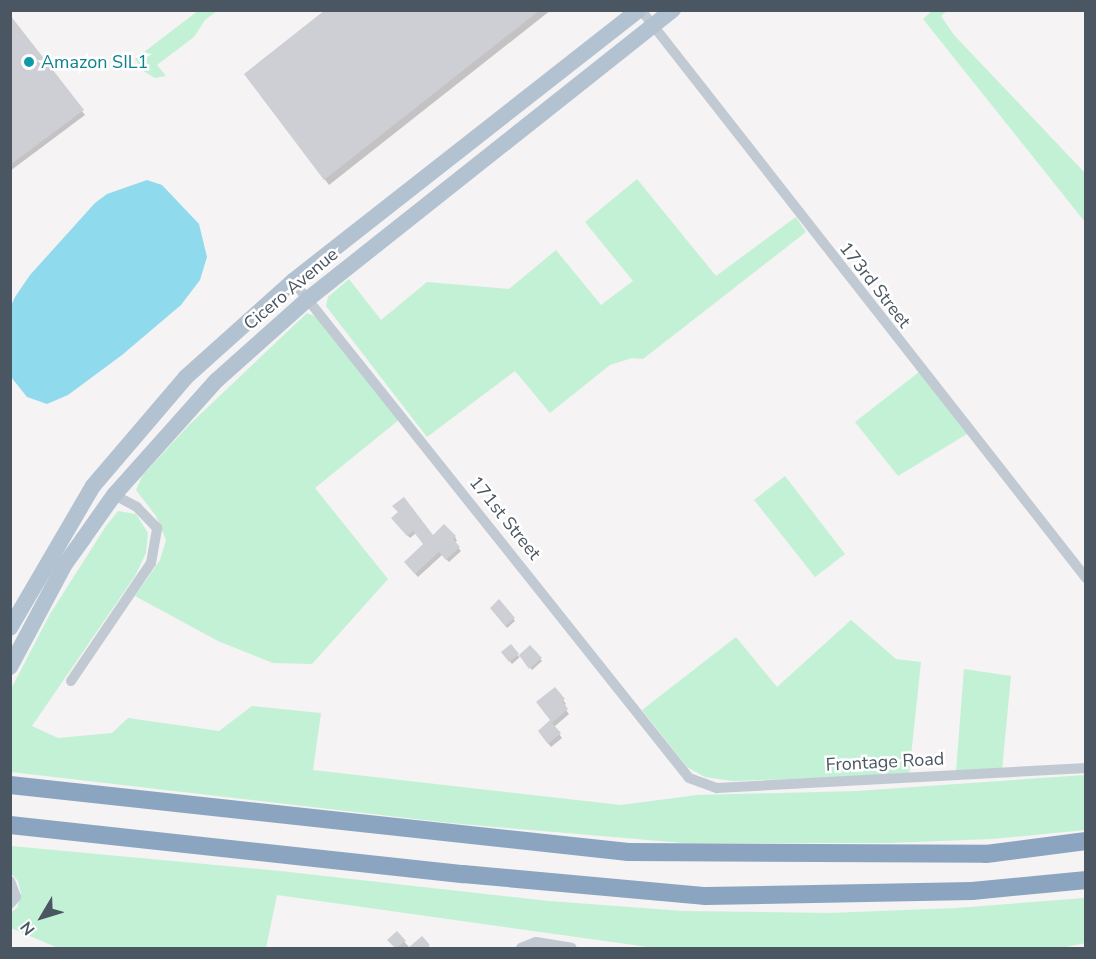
<!DOCTYPE html>
<html>
<head>
<meta charset="utf-8">
<style>
	body { margin:0 }
	#map { position:relative; width:1096px; height:959px; overflow:hidden; background:#f5f3f3; font-family:"Nunito Sans",sans-serif }
	div>[style] { position:absolute }
	.green>* { inset:0; background:#c3f1d5 }
	.water>* { inset:0; background:#90daee }
	.shadow>* { inset:0; background:#0003 }
	.building>* { inset:0; background:#cdcfd5 }
	.street>* { height:10px; margin:-5px; padding:0 5px; transform-origin:5px; border-radius:5px; background:#c1cad2 }
	.primary>* { height:16px; margin:-8px; padding:0 8px; transform-origin:8px; border-radius:8px; background:#b3c2d1 }
	.highway>* { height:18px; margin:-9px; padding:0 9px; transform-origin:9px; border-radius:9px; background:#8ba5c1 }
	.dots>* { width:16px; height:16px; translate:-50% -50%; box-sizing:border-box; border:3px solid #fff; border-radius:50% }
	span { translate:-50% -50%; white-space:nowrap; text-align:center; line-height:1.15; -webkit-text-stroke:5px #fff; paint-order:stroke }
	.culture-label { font-size:18px; color:#0d838f }
	.left { translate:0 -50%; text-align:left }
	.street-label { font-size:18px; color:#4a5661 }
	.frame { position:absolute; inset:0; border:12px solid #4a5661; pointer-events:none }
	.north { position:absolute; left:12px; top:887px; width:60px; height:60px; -webkit-text-stroke:4px #fff; paint-order:stroke; rotate:232deg; font-size:16px; font-weight:700; line-height:24px; text-align:center; color:#4a5661 }
	.north::after { content:''; display:block; margin:auto; width:21px; height:27px; background:#4a5661; clip-path:polygon(50% 0,100% 100%,50% 72%,0 100%) }
</style>
</head>
<body>
<div id="map">
	<div class="green">
		<div style="clip-path:polygon(199px 10px,217px 11px,205px 20px,194px 37px,157px 65px,166px 76px,155px 78px,145px 72px,135px 59px)"></div>
		<div style="clip-path:polygon(933px 10px,947px 11px,941px 16px,954px 35px,1085px 173px,1085px 222px,923px 19px)"></div>
		<div style="clip-path:polygon(637px 179px,716px 276px,796px 217px,806px 232px,643px 359px,632px 358px,610px 365px,550px 413px,515px 371px,427px 437px,326px 306px,328px 297px,349px 279px,381px 320px,427px 282px,509px 289px,556px 250px,601px 305px,633px 281px,585px 222px)"></div>
		<div style="clip-path:polygon(307px 313px,319px 318px,400px 419px,315px 488px,388px 579px,312px 664px,273px 663px,218px 641px,135px 596px,160px 560px,166px 540px,156px 516px,136px 490px,142px 476px,189px 425px)"></div>
		<div style="clip-path:polygon(919px 372px,967px 434px,898px 476px,855px 422px)"></div>
		<div style="clip-path:polygon(785px 476px,845px 554px,815px 577px,754px 500px)"></div>
		<div style="clip-path:polygon(118px 511px,136px 514px,148px 533px,146px 553px,135px 576px,32px 726px,58px 738px,112px 733px,128px 718px,219px 731px,252px 706px,321px 713px,313px 770px,621px 805px,697px 795px,857px 791px,1085px 775px,1085px 830px,992px 839px,889px 843px,683px 843px,450px 823px,11px 772px,11px 689px,50px 614px,106px 526px)"></div>
		<div style="clip-path:polygon(851px 620px,896px 659px,921px 662px,909px 775px,732px 781px,705px 777px,687px 767px,642px 710px,736px 637px,777px 687px)"></div>
		<div style="clip-path:polygon(964px 669px,1011px 676px,1002px 770px,956px 771px)"></div>
		<div style="clip-path:polygon(11px 846px,280px 871px,549px 901px,683px 911px,829px 913px,956px 908px,1085px 898px,1086px 943px,1061px 948px,655px 948px,277px 895px,266px 948px,58px 948px,11px 928px,10px 913px,17px 908px,21px 893px,18px 881px,11px 873px)"></div>
	</div>
	<div class="water">
		<div style="clip-path:polygon(147px 180px,162px 185px,199px 224px,207px 257px,200px 280px,181px 305px,122px 355px,68px 395px,47px 404px,27px 397px,11px 377px,11px 306px,15px 297px,30px 275px,95px 203px,107px 194px)"></div>
	</div>
	<div class="shadow">
		<div style="clip-path:polygon(327px 10px,551px 10px,329px 185px,250px 80px)"></div>
		<div style="clip-path:polygon(10px 18px,85px 115px,10px 171px)"></div>
		<div style="clip-path:polygon(395px 522px,433px 537px,455px 537px,457px 541px,454px 543px,461px 551px,449px 562px,442px 555px,418px 577px,408px 566px,425px 544px,416px 533px,410px 538px)"></div>
		<div style="clip-path:polygon(499px 601px,515px 621px,507px 628px,493px 610px)"></div>
		<div style="clip-path:polygon(511px 646px,519px 657px,530px 647px,542px 661px,532px 670px,521px 656px,512px 664px,505px 655px)"></div>
		<div style="clip-path:polygon(563px 700px,566px 704px,563px 706px,569px 714px,554px 727px,562px 738px,551px 747px,542px 736px,552px 721px,540px 706px)"></div>
		<div style="clip-path:polygon(397px 934px,410px 948px,422px 938px,430px 948px,396px 948px,391px 943px)"></div>
	</div>
	<div class="building">
		<div style="clip-path:polygon(325px 10px,540px 10px,324px 180px,244px 74px)"></div>
		<div style="clip-path:polygon(10px 15px,84px 110px,10px 165px)"></div>
		<div style="clip-path:polygon(404px 497px,433px 535px,444px 524px,456px 536px,453px 539px,460px 547px,446px 560px,439px 552px,415px 574px,404px 562px,423px 544px,413px 531px,407px 536px,391px 518px,398px 512px,392px 506px)"></div>
		<div style="clip-path:polygon(499px 599px,515px 618px,505px 626px,490px 608px)"></div>
		<div style="clip-path:polygon(511px 644px,519px 654px,509px 662px,501px 652px)"></div>
		<div style="clip-path:polygon(530px 645px,542px 658px,529px 669px,519px 655px)"></div>
		<div style="clip-path:polygon(555px 687px,565px 699px,562px 701px,568px 709px,552px 723px,561px 733px,548px 744px,538px 731px,550px 720px,536px 702px)"></div>
		<div style="clip-path:polygon(397px 931px,406px 941px,395px 948px,387px 940px)"></div>
		<div style="clip-path:polygon(422px 936px,430px 945px,425px 948px,408px 948px)"></div>
	</div>
	<div class="street">
		<div style="left:641px;top:10px;width:722px;rotate:51.92deg"></div>
		<div style="left:293px;top:281px;width:635px;rotate:51.45deg"></div>
		<div style="left:689px;top:778px;width:30px;rotate:20deg"></div>
		<div style="left:717px;top:788px;width:370px;rotate:-3.1deg"></div>
		<div style="left:71px;top:681px;width:143px;rotate:-55.9deg"></div>
		<div style="left:151px;top:563px;width:36px;rotate:-80deg"></div>
		<div style="left:157px;top:528px;width:29px;rotate:-134deg"></div>
		<div style="left:137px;top:507px;width:26px;rotate:-152deg"></div>
		<div style="left:10px;top:881px;width:17px;rotate:69deg"></div>
		<div style="left:16px;top:897px;width:9px;rotate:131deg"></div>
		<div style="left:521px;top:948px;width:16px;rotate:-22deg"></div>
		<div style="left:536px;top:942px;width:36px;rotate:9deg"></div>
	</div>
	<div class="primary">
		<div style="left:10px;top:628px;width:164px;rotate:-59.7deg"></div>
		<div style="left:93px;top:486px;width:143px;rotate:-49.5deg"></div>
		<div style="left:186px;top:377px;width:144px;rotate:-41.9deg"></div>
		<div style="left:293px;top:281px;width:439px;rotate:-38.1deg"></div>
		<div style="left:10px;top:667px;width:117px;rotate:-61.9deg"></div>
		<div style="left:65px;top:564px;width:31px;rotate:-54deg"></div>
		<div style="left:83px;top:539px;width:54px;rotate:-54.8deg"></div>
		<div style="left:114px;top:495px;width:154px;rotate:-48.2deg"></div>
		<div style="left:217px;top:380px;width:122px;rotate:-41.7deg"></div>
		<div style="left:308px;top:299px;width:466px;rotate:-38.4deg"></div>
	</div>
	<div class="highway">
		<div style="left:10px;top:785px;width:622px;rotate:6.19deg"></div>
		<div style="left:628px;top:852px;width:358px;rotate:0.3deg"></div>
		<div style="left:986px;top:854px;width:101px;rotate:-7.4deg"></div>
		<div style="left:10px;top:825px;width:456px;rotate:6.2deg"></div>
		<div style="left:463px;top:874px;width:244px;rotate:5.2deg"></div>
		<div style="left:706px;top:896px;width:266px;rotate:-1.1deg"></div>
		<div style="left:972px;top:891px;width:115px;rotate:-5.5deg"></div>
	</div>
	<div class="dots">
		<div style="left:29px;top:62px;background:#0f9aa8"></div>
	</div>
	<div class="culture-label">
		<span class="left" style="left:41px;top:62px">Amazon SIL1</span>
	</div>
	<div class="street-label">
		<span style="left:875px;top:285px;rotate:52deg">173rd Street</span>
		<span style="left:291px;top:289px;rotate:-40deg">Cicero Avenue</span>
		<span style="left:505px;top:518px;rotate:51deg">171st Street</span>
		<span style="left:885px;top:762px;rotate:-3deg">Frontage Road</span>
	</div>
	<div class="frame"></div>
	<div class="north">N</div>
</div>
</body>
</html>
